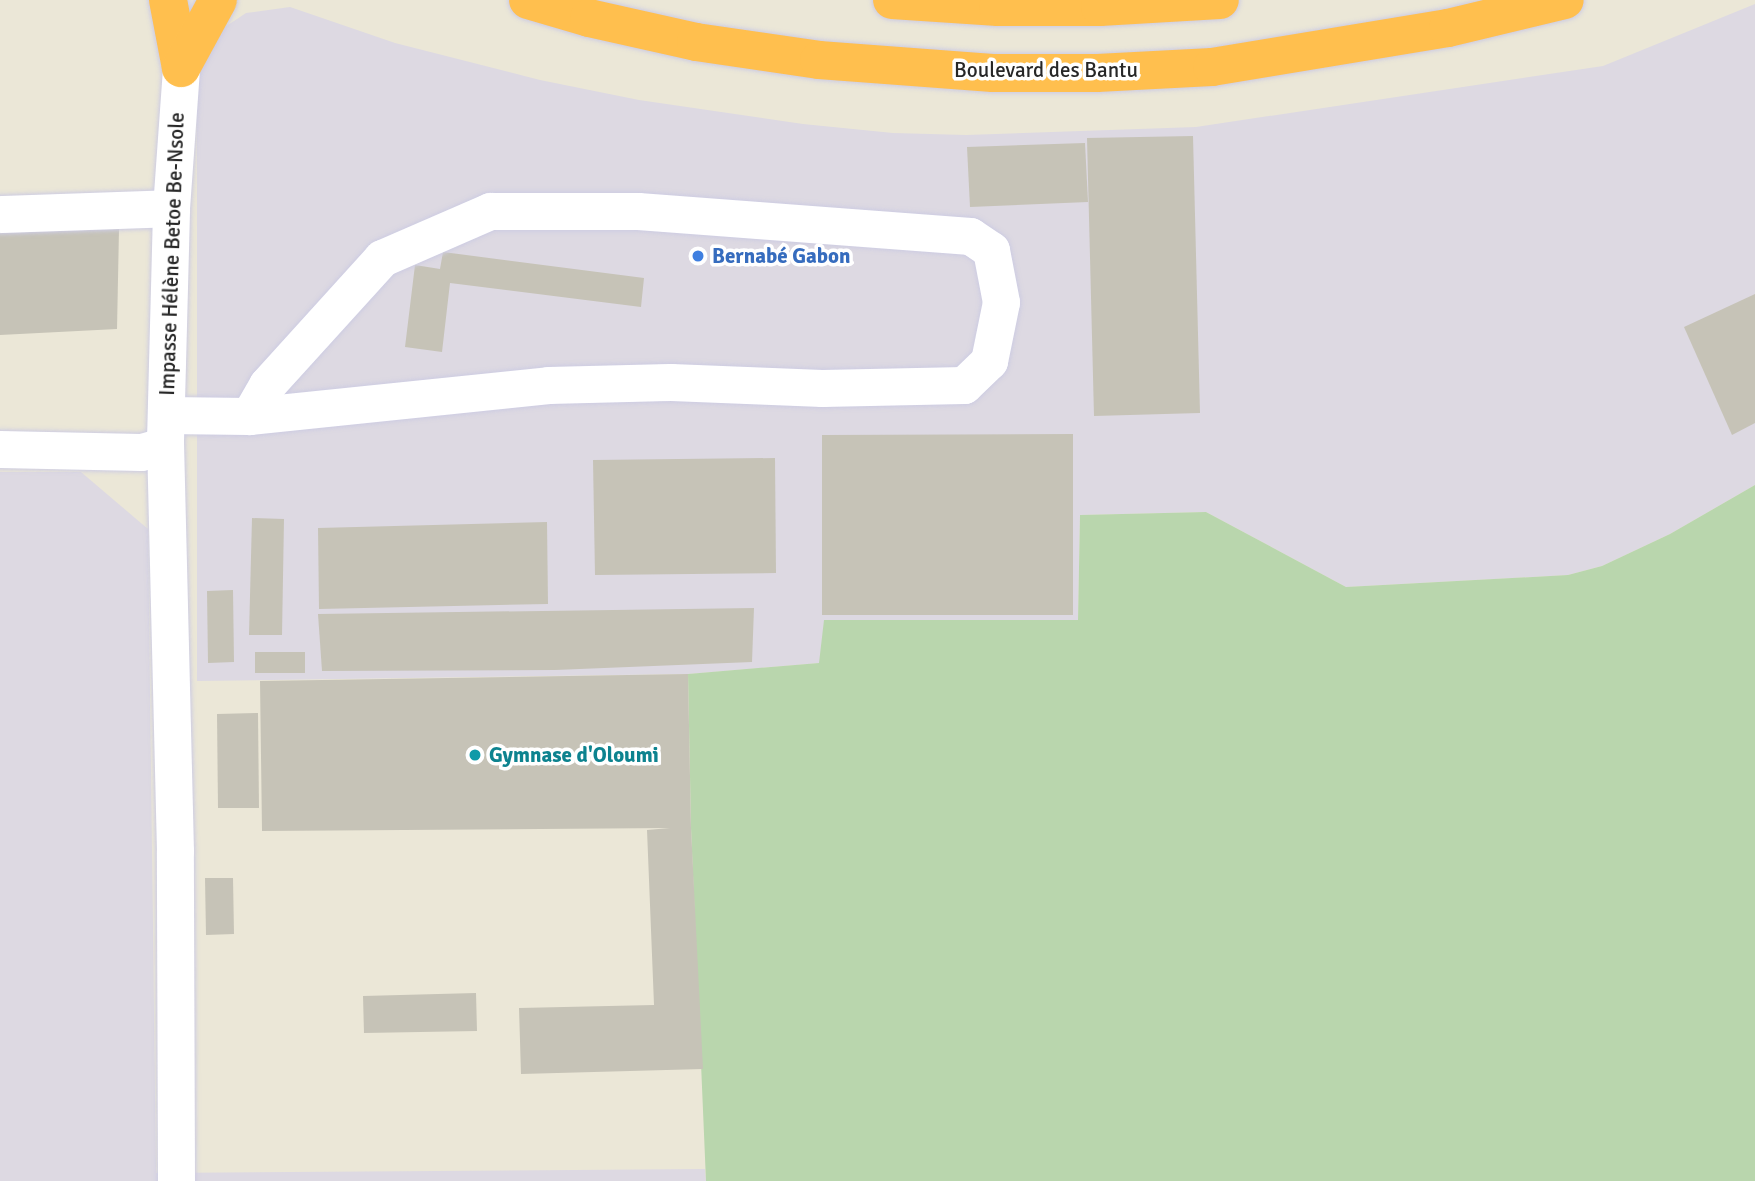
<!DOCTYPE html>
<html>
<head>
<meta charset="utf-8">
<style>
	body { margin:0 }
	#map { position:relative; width:1755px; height:1181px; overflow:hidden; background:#ebe7d7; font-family:Signika,sans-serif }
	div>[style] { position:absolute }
	.industrial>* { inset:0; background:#ddd9e2 }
	.cemetery>* { inset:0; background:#b9d6ad }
	.building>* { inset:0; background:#c6c3b7 }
	.roads { filter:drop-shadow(0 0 2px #cdcce2) drop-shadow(0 0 2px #cdcce2) }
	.minor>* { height:37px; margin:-18.5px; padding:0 18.5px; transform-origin:18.5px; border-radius:18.5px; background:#fff }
	.highway>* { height:38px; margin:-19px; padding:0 19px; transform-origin:19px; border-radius:19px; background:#ffbf4e }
	.dots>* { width:19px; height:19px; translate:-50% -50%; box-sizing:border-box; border:4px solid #fff; border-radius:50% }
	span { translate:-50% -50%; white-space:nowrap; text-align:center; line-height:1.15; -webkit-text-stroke:7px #fff; paint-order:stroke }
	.street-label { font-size:21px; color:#272727 }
	.shop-label { font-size:21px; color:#366cbe; font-weight:700 }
	.left { translate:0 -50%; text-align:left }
	.culture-label { font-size:21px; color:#0d838f; font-weight:700 }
</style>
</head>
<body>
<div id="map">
	<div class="industrial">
		<div style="clip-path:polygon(1755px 4px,1755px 485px,1670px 534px,1602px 566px,1568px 575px,1346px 587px,1206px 512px,1080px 515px,1078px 620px,825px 620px,820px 663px,688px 674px,197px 681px,197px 111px,200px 69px,225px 27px,246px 13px,290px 7px,395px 43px,540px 80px,639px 100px,803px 124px,893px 133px,966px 135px,1196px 127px,1603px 66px)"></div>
		<div style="clip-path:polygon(0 472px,81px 472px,148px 529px,156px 1173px,705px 1169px,706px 1181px,0 1181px)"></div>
	</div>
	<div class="cemetery">
		<div style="clip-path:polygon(1755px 485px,1755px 1181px,706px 1181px,691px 828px,688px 674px,819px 663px,824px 620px,1078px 620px,1080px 515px,1206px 512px,1346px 587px,1568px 575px,1602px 566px,1670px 534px)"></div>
	</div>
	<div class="building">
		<div style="clip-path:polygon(1193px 136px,1200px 413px,1094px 416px,1087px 138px)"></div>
		<div style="clip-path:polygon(1085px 143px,1088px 202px,970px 207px,967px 147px)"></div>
		<div style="clip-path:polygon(119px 229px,117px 329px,0 335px,0 233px)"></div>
		<div style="clip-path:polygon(443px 252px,644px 278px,641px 307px,450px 283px,442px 352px,405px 347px,415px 265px,440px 269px)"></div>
		<div style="clip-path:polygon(1755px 294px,1755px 423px,1732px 435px,1684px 327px)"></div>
		<div style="clip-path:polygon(1073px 434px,1073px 615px,822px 615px,822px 435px)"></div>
		<div style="clip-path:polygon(775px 458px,776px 573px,595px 575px,593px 460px)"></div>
		<div style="clip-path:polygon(252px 518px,284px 519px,282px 635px,249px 635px)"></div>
		<div style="clip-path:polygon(547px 522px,548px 604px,319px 609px,318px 528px)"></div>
		<div style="clip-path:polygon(233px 590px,234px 662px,208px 663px,207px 591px)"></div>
		<div style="clip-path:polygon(754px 608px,752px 662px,555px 670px,322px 671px,318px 614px)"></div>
		<div style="clip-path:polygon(255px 652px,305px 652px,305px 673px,255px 673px)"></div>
		<div style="clip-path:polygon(688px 674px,691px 828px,703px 1069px,521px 1074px,519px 1008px,654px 1005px,647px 830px,670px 828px,262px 831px,260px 681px)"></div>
		<div style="clip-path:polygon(258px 713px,259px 808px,218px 808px,217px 714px)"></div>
		<div style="clip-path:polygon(205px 878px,233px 878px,234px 934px,206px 935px)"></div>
		<div style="clip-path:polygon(476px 993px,477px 1031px,364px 1033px,363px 996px)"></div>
	</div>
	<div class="roads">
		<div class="minor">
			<div style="left:0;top:214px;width:171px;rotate:-2deg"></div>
			<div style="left:166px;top:415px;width:83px;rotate:0.7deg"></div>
			<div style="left:249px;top:416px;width:301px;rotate:-5.9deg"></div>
			<div style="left:548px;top:385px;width:123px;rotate:-1.4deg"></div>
			<div style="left:671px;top:382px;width:151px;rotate:2.3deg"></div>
			<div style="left:822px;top:388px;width:142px;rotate:-1.2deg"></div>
			<div style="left:964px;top:385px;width:35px;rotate:-44deg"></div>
			<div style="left:989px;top:361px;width:60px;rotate:-78.5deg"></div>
			<div style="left:1001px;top:302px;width:53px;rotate:-100.9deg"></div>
			<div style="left:991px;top:250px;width:25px;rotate:-146deg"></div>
			<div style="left:970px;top:236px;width:333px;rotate:-175.7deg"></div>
			<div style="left:638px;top:211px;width:148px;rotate:180deg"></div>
			<div style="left:490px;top:211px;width:118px;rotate:156.5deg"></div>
			<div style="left:382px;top:258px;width:171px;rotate:132.2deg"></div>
			<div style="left:267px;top:385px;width:36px;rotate:120deg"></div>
			<div style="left:0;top:449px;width:141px;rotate:1.2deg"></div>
			<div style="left:141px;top:452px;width:16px;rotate:-15deg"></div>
			<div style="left:156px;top:448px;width:12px;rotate:-42deg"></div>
			<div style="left:176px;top:1181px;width:330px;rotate:-90.2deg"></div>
			<div style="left:175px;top:851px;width:411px;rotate:-91.4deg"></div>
			<div style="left:165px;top:440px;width:232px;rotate:-88.5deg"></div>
			<div style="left:171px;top:208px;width:140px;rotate:-85.9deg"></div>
		</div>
		<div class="highway">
			<div style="left:168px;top:0;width:69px;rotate:79.2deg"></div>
			<div style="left:528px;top:0;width:64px;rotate:16.4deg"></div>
			<div style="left:589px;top:18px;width:110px;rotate:12.6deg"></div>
			<div style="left:696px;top:42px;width:124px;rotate:8.3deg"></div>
			<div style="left:819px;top:60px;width:174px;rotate:4.3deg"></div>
			<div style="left:993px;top:73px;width:104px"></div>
			<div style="left:1097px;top:73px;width:115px;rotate:-3deg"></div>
			<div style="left:1212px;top:67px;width:239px;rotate:-9.4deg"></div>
			<div style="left:1448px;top:28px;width:120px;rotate:-13.5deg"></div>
			<div style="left:892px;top:0;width:106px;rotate:3.8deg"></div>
			<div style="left:998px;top:7px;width:102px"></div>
			<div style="left:1100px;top:7px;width:120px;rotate:-3.3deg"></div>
			<div style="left:181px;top:68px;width:77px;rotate:-61.4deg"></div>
		</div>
	</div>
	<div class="dots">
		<div style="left:698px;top:256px;background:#3f7fe0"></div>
		<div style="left:475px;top:755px;background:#0f9aa8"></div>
	</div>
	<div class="street-label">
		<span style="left:1046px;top:70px">Boulevard des Bantu</span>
		<span style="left:172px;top:254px;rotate:-88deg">Impasse Hélène Betoe Be-Nsole</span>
	</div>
	<div class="shop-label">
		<span class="left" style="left:712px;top:256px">Bernabé Gabon</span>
	</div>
	<div class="culture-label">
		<span class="left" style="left:489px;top:755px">Gymnase d'Oloumi</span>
	</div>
</div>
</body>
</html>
